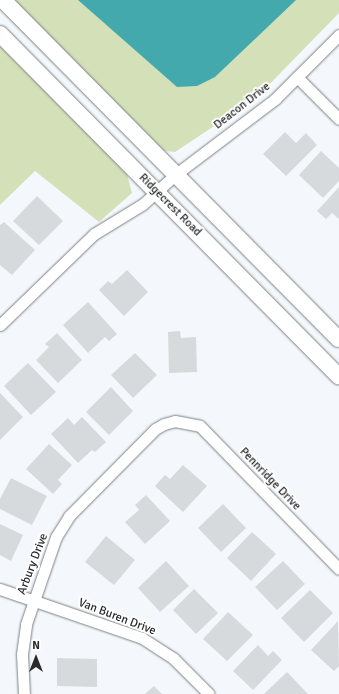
<!DOCTYPE html>
<html>
<head>
<meta charset="utf-8">
<style>
	body { margin:0 }
	#map { position:relative; width:339px; height:694px; overflow:hidden; background:#f4f8fc; font-family:Signika,sans-serif }
	div>[style] { position:absolute }
	.green>* { inset:0; background:#d4e1b8 }
	.water>* { inset:0; background:#43a9ad }
	.building>* { inset:0; background:#d6dadd }
	.roads { filter:drop-shadow(0 0 1px #7d8084) drop-shadow(0 0 1px #7d8084) }
	.minor>* { height:11px; margin:-5.5px; padding:0 5.5px; transform-origin:5.5px; border-radius:5.5px; background:#fff }
	.secondary>* { height:16px; margin:-8px; padding:0 8px; transform-origin:8px; border-radius:8px; background:#fff }
	span { translate:-50% -50%; white-space:nowrap; text-align:center; line-height:1.15; -webkit-text-stroke:4px #fff; paint-order:stroke }
	.street-label { font-size:12px; color:#292a2c }
	.north { position:absolute; left:16px; top:638px; width:40px; height:40px; -webkit-text-stroke:3px #fff; paint-order:stroke; rotate:0deg; font-size:11px; font-weight:700; line-height:16px; text-align:center; color:#292a2c }
	.north::after { content:''; display:block; margin:auto; width:14px; height:18px; background:#292a2c; clip-path:polygon(50% 0,100% 100%,50% 72%,0 100%) }
</style>
</head>
<body>
<div id="map">
	<div class="green">
		<div style="clip-path:polygon(13px 0,339px 0,339px 13px,255px 99px,175px 152px,165px 151px,154px 143px)"></div>
		<div style="clip-path:polygon(0 46px,127px 174px,132px 193px,99px 222px,35px 171px,0 205px)"></div>
	</div>
	<div class="water">
		<div style="clip-path:polygon(78px 0,296px 0,215px 77px,197px 86px,177px 87px)"></div>
	</div>
	<div class="building">
		<div style="clip-path:polygon(285px 132px,296px 143px,306px 133px,317px 145px,286px 176px,263px 154px)"></div>
		<div style="clip-path:polygon(321px 151px,339px 168px,339px 181px,323px 198px,299px 175px)"></div>
		<div style="clip-path:polygon(339px 187px,339px 219px,332px 213px,326px 219px,317px 211px)"></div>
		<div style="clip-path:polygon(37px 196px,63px 221px,39px 245px,13px 221px)"></div>
		<div style="clip-path:polygon(4px 222px,35px 250px,12px 275px,0 265px,0 225px)"></div>
		<div style="clip-path:polygon(127px 270px,148px 292px,124px 316px,99px 290px,108px 281px,112px 284px)"></div>
		<div style="clip-path:polygon(88px 302px,117px 334px,109px 341px,105px 337px,88px 353px,63px 325px)"></div>
		<div style="clip-path:polygon(180px 331px,181px 338px,196px 337px,197px 372px,169px 373px,168px 332px)"></div>
		<div style="clip-path:polygon(57px 333px,82px 360px,58px 383px,36px 360px,49px 347px,45px 344px)"></div>
		<div style="clip-path:polygon(135px 353px,157px 375px,133px 398px,111px 375px)"></div>
		<div style="clip-path:polygon(28px 363px,56px 392px,31px 415px,4px 386px)"></div>
		<div style="clip-path:polygon(111px 387px,133px 411px,109px 435px,86px 412px)"></div>
		<div style="clip-path:polygon(0 393px,23px 417px,0 440px)"></div>
		<div style="clip-path:polygon(82px 417px,106px 442px,95px 452px,92px 450px,78px 463px,51px 434px,68px 418px,74px 425px)"></div>
		<div style="clip-path:polygon(49px 444px,72px 465px,58px 480px,62px 484px,53px 494px,26px 469px)"></div>
		<div style="clip-path:polygon(183px 465px,207px 486px,183px 512px,155px 486px,165px 475px,170px 479px)"></div>
		<div style="clip-path:polygon(11px 478px,47px 496px,32px 525px,0 509px,0 499px)"></div>
		<div style="clip-path:polygon(146px 495px,170px 521px,145px 544px,125px 522px,139px 510px,135px 505px)"></div>
		<div style="clip-path:polygon(223px 504px,246px 528px,221px 552px,198px 528px)"></div>
		<div style="clip-path:polygon(0 524px,23px 535px,11px 561px,0 555px)"></div>
		<div style="clip-path:polygon(252px 532px,276px 554px,251px 581px,227px 558px)"></div>
		<div style="clip-path:polygon(106px 536px,135px 560px,114px 585px,85px 562px)"></div>
		<div style="clip-path:polygon(166px 561px,189px 586px,160px 612px,138px 588px)"></div>
		<div style="clip-path:polygon(283px 561px,305px 584px,277px 610px,255px 587px)"></div>
		<div style="clip-path:polygon(194px 589px,218px 613px,196px 634px,173px 610px)"></div>
		<div style="clip-path:polygon(310px 590px,333px 613px,304px 642px,281px 618px)"></div>
		<div style="clip-path:polygon(228px 612px,253px 635px,227px 661px,203px 639px)"></div>
		<div style="clip-path:polygon(338px 621px,339px 666px,334px 671px,311px 650px)"></div>
		<div style="clip-path:polygon(258px 645px,268px 656px,273px 651px,282px 660px,253px 690px,233px 671px)"></div>
		<div style="clip-path:polygon(57px 658px,97px 659px,97px 687px,57px 686px)"></div>
		<div style="clip-path:polygon(287px 672px,308px 694px,264px 694px)"></div>
		<div style="clip-path:polygon(154px 686px,162px 694px,145px 694px)"></div>
	</div>
	<div class="roads">
		<div class="minor">
			<div style="left:297px;top:77px;width:59px;rotate:45deg"></div>
			<div style="left:0;top:325px;width:131px;rotate:-44.1deg"></div>
			<div style="left:94px;top:234px;width:57px;rotate:-31.5deg"></div>
			<div style="left:143px;top:204px;width:45px;rotate:-42.3deg"></div>
			<div style="left:176px;top:174px;width:124px;rotate:-37.1deg"></div>
			<div style="left:275px;top:99px;width:91px;rotate:-45deg"></div>
			<div style="left:0;top:589px;width:150px;rotate:19deg"></div>
			<div style="left:142px;top:638px;width:38px;rotate:33deg"></div>
			<div style="left:174px;top:659px;width:49px;rotate:45deg"></div>
			<div style="left:24px;top:694px;width:40px;rotate:-92.9deg"></div>
			<div style="left:22px;top:654px;width:30px;rotate:-82deg"></div>
			<div style="left:26px;top:624px;width:92px;rotate:-71deg"></div>
			<div style="left:56px;top:537px;width:25px;rotate:-58deg"></div>
			<div style="left:69px;top:516px;width:122px;rotate:-45.3deg"></div>
			<div style="left:155px;top:429px;width:10px;rotate:-29deg"></div>
			<div style="left:164px;top:424px;width:11px;rotate:-15deg"></div>
			<div style="left:175px;top:421px;width:25px;rotate:11deg"></div>
			<div style="left:200px;top:426px;width:199px;rotate:45.8deg"></div>
		</div>
		<div class="secondary">
			<div style="left:3px;top:0;width:477px;rotate:45.3deg"></div>
			<div style="left:0;top:34px;width:482px;rotate:45.3deg"></div>
		</div>
	</div>
	<div class="street-label">
		<span style="left:242px;top:106px;rotate:-38deg">Deacon Drive</span>
		<span style="left:170px;top:205px;rotate:45deg">Ridgecrest Road</span>
		<span style="left:270px;top:479px;rotate:46deg">Pennridge Drive</span>
		<span style="left:33px;top:564px;rotate:-69deg">Arbury Drive</span>
		<span style="left:117px;top:617px;rotate:21deg">Van Buren Drive</span>
	</div>
	<div class="north">N</div>
</div>
</body>
</html>
